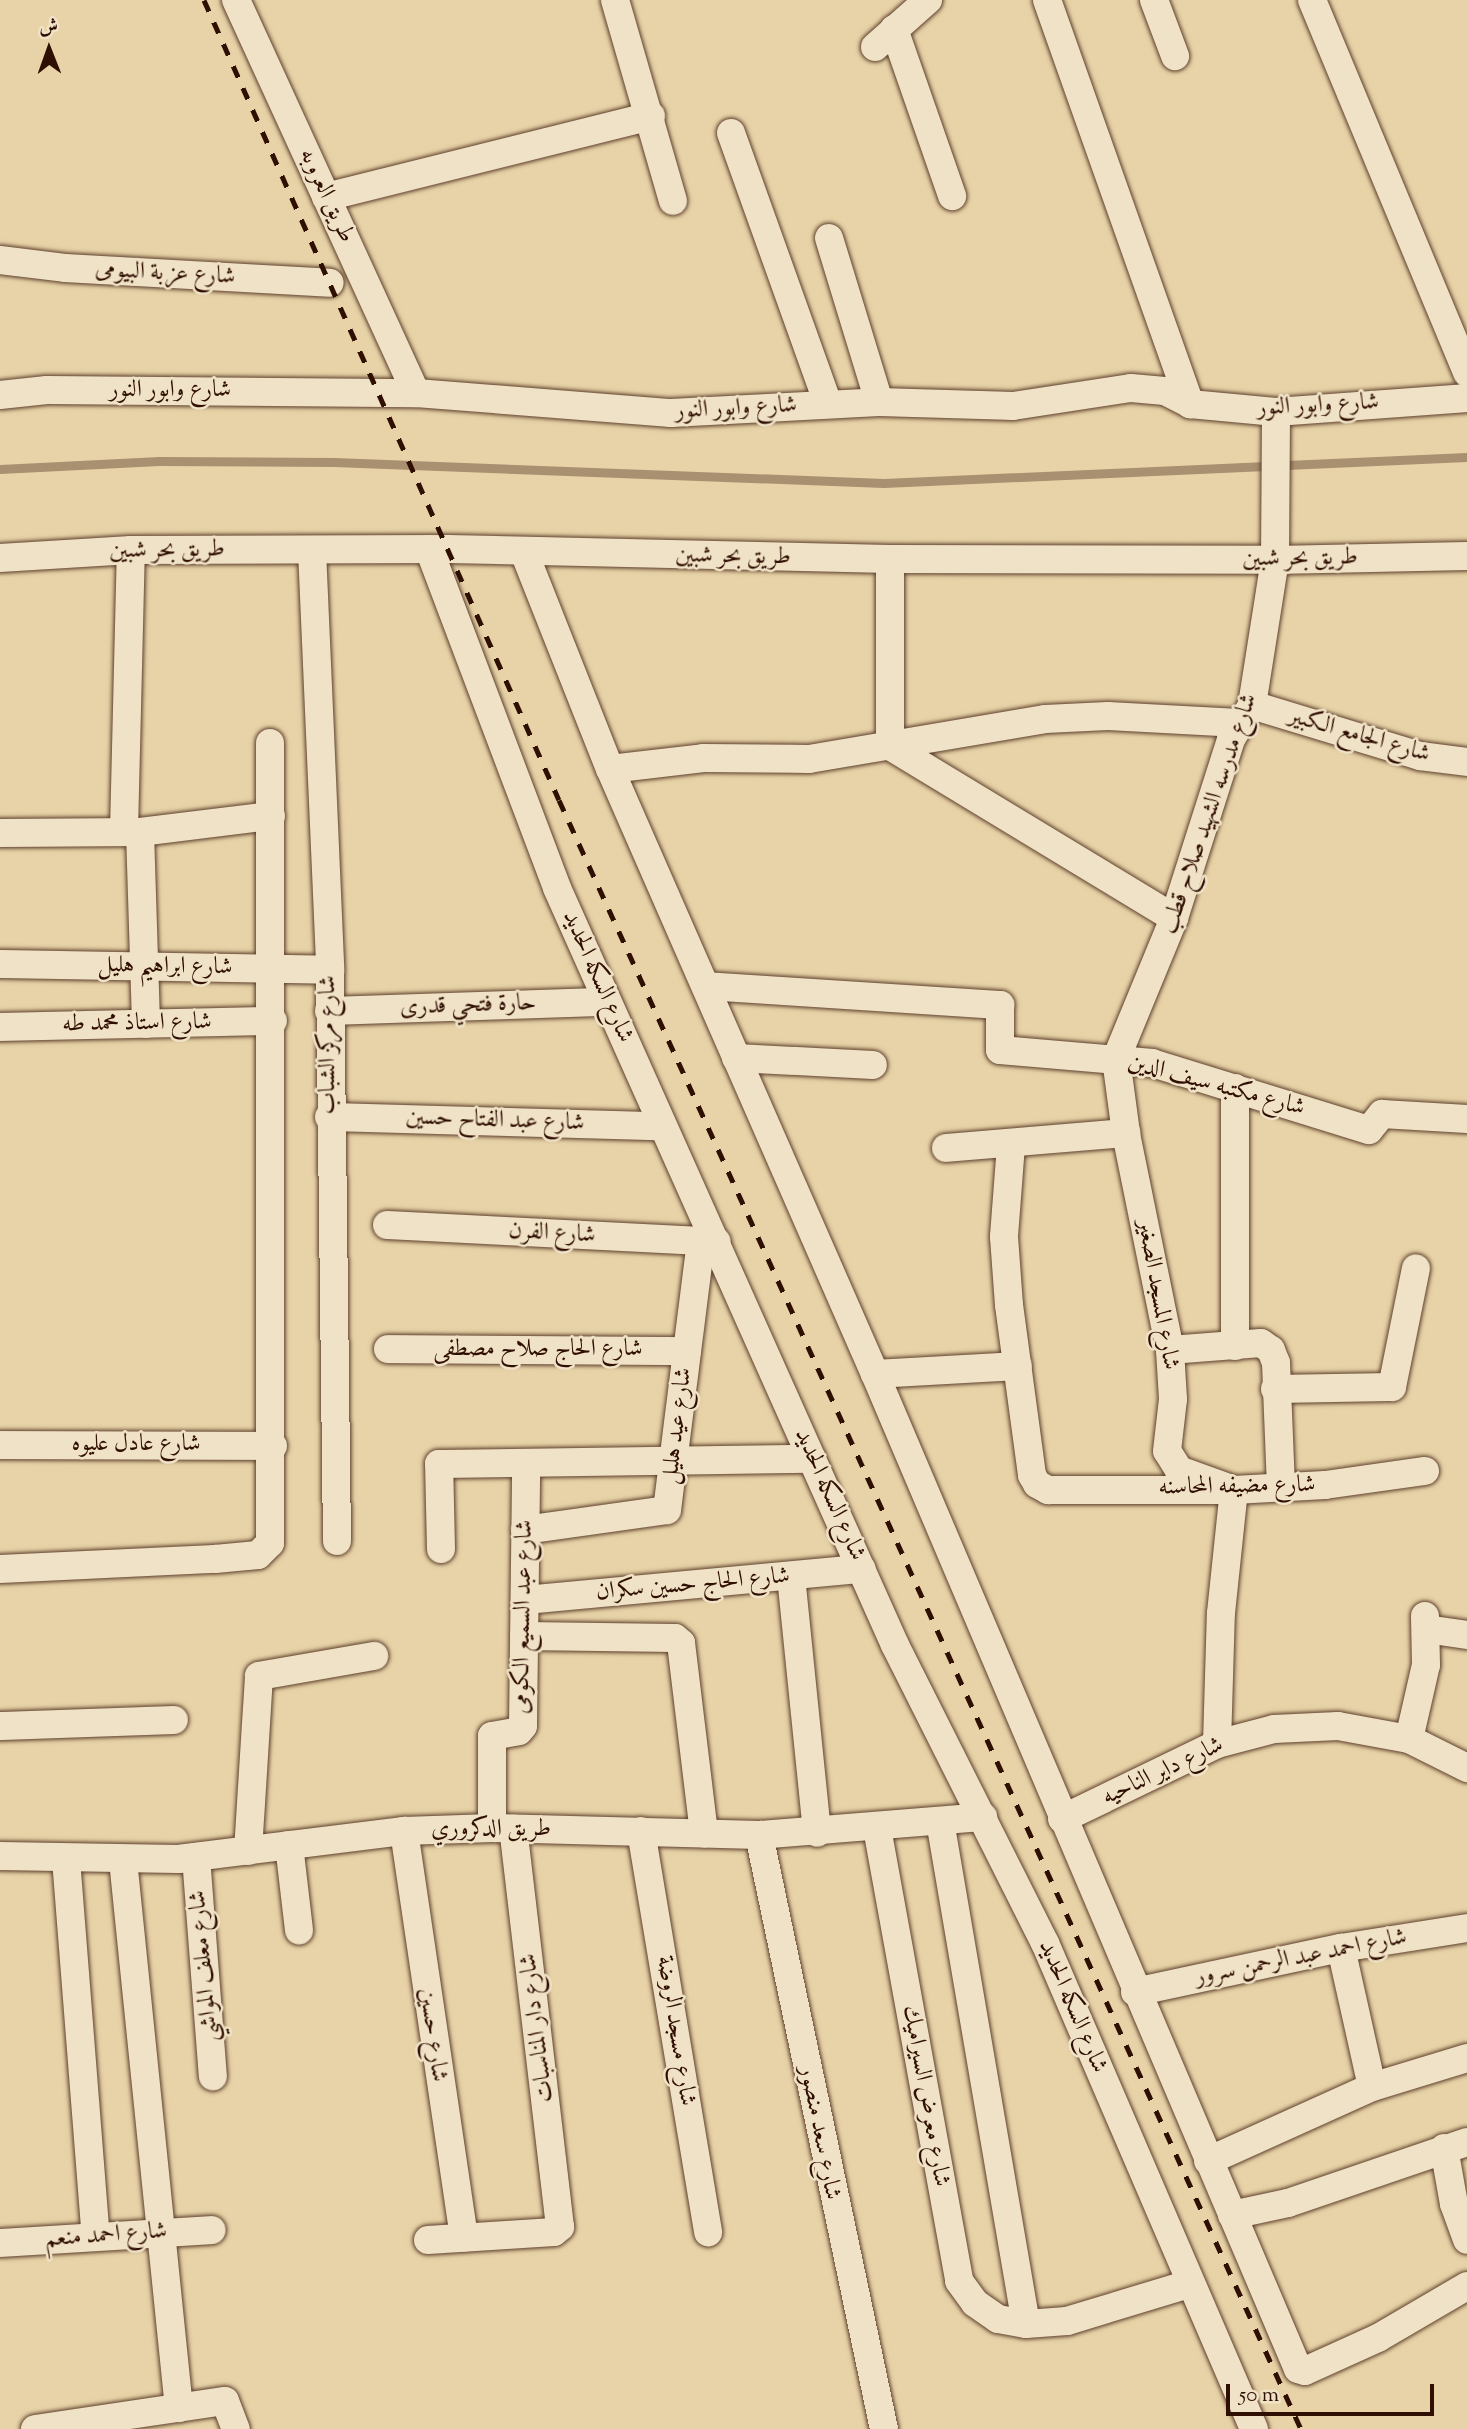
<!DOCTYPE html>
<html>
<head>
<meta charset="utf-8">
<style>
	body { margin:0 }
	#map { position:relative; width:1467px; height:2429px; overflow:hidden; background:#e8d3a8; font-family:"Sorts Mill Goudy",Amiri,serif }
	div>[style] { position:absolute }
	.stream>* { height:9px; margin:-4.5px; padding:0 4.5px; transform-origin:4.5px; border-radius:4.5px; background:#a99070 }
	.roads { filter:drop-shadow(0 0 2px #5e402c) drop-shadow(0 0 2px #5e402c) }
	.minor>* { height:28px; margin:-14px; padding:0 14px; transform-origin:14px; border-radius:14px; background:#f0e2c6 }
	.rail>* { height:5px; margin-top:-2.5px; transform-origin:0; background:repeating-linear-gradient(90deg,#300f03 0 12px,transparent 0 24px) }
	span { translate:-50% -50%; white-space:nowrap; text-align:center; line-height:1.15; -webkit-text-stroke:5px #f0e2c6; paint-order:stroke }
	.street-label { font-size:24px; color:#300f03 }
	.north { position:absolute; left:14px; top:14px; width:70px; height:70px; -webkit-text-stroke:5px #f0e2c6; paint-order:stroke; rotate:359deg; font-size:19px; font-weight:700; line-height:28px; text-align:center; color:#300f03 }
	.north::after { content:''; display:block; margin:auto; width:24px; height:32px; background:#300f03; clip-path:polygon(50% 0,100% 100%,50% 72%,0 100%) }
	.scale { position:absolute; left:1226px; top:2384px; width:208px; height:32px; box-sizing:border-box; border:4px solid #300f03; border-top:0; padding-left:9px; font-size:21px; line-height:24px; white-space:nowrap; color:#300f03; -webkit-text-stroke:5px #f0e2c6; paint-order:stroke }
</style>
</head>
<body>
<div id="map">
	<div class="stream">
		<div style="left:0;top:469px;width:159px;rotate:-2.9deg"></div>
		<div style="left:159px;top:461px;width:175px;rotate:0.3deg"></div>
		<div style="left:334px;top:462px;width:550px;rotate:2.19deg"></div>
		<div style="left:884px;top:483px;width:584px;rotate:-2.55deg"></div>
	</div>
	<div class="roads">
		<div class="minor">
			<div style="left:236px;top:0;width:432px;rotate:65.4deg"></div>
			<div style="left:615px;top:0;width:209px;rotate:73.9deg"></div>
			<div style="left:1047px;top:0;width:429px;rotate:70.5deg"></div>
			<div style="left:1154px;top:0;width:60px;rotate:69.4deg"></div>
			<div style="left:1312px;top:0;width:404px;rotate:67.4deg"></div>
			<div style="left:894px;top:29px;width:177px;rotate:70.8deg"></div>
			<div style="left:875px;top:47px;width:71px;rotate:-41.6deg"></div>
			<div style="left:731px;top:133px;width:288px;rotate:70.3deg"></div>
			<div style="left:326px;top:197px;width:335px;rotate:-14deg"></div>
			<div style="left:829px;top:238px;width:171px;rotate:73deg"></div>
			<div style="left:0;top:260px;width:65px;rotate:7deg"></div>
			<div style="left:65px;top:268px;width:265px;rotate:3.2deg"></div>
			<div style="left:0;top:395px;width:47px;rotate:-6.1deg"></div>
			<div style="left:47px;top:390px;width:369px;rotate:0.5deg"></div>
			<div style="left:416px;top:393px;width:256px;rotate:4.5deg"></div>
			<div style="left:671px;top:413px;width:208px;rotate:-3deg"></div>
			<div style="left:879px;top:402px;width:134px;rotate:1.7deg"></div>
			<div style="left:1013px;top:406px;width:119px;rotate:-8.7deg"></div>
			<div style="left:1131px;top:388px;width:34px;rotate:5deg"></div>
			<div style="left:1165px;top:391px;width:28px;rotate:27deg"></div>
			<div style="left:1190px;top:404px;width:86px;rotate:5.3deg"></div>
			<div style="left:1276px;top:412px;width:192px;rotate:-4.2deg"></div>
			<div style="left:429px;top:549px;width:362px;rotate:69.3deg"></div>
			<div style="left:557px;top:888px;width:829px;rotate:65.94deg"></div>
			<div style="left:895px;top:1645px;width:334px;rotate:63.3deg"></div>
			<div style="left:1045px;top:1943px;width:529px;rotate:66.73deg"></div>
			<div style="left:312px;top:550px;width:420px;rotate:87.5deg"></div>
			<div style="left:330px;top:970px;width:571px;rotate:89.3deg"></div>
			<div style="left:524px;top:552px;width:233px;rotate:68.4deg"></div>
			<div style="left:610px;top:769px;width:660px;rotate:66.35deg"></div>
			<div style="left:875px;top:1374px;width:1081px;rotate:66.97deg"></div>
			<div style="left:1298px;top:2369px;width:7px;rotate:16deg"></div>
			<div style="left:1305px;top:2371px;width:80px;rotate:-24.3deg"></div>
			<div style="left:1378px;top:2338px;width:103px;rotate:-30.3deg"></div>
			<div style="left:0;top:558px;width:131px;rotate:-3.5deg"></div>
			<div style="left:131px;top:550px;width:317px;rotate:-0.2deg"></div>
			<div style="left:448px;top:549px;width:442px;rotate:1.3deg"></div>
			<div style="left:890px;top:559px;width:385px;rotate:0.1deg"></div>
			<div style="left:1275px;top:560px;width:192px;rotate:-1.2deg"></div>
			<div style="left:1252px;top:705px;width:176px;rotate:16.9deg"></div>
			<div style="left:1420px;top:756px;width:47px;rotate:7.3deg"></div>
			<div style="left:890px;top:746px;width:332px;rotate:31.2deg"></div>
			<div style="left:890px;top:746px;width:187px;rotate:-90deg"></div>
			<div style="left:610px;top:769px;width:94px;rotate:-6.7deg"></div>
			<div style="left:703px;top:758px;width:106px;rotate:0.5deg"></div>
			<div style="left:809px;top:759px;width:239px;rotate:-9.6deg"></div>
			<div style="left:1045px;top:719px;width:63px;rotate:-2.7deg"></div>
			<div style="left:1108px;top:716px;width:131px;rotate:3.1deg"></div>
			<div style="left:124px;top:831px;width:281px;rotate:-88.6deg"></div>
			<div style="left:140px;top:832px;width:192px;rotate:88.2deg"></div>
			<div style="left:0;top:833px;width:140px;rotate:-0.4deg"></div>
			<div style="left:140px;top:832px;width:132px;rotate:-7deg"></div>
			<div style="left:0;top:964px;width:330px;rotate:1deg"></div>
			<div style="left:706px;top:986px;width:295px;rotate:3.7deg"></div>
			<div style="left:1000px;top:1005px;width:45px;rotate:90deg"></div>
			<div style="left:1000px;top:1050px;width:153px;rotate:4.9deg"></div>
			<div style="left:1152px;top:1063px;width:227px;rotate:17.2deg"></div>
			<div style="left:1369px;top:1130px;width:21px;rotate:-51deg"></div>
			<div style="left:1382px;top:1114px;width:85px;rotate:3.4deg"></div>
			<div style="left:329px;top:1011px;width:278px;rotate:-1.9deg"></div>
			<div style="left:0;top:1027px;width:273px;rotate:-1.3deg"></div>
			<div style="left:736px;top:1058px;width:137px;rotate:2.9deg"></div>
			<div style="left:1235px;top:1088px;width:258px;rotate:90deg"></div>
			<div style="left:329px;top:1117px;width:332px;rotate:1.6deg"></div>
			<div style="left:1011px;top:1145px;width:92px;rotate:94.4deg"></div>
			<div style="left:1004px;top:1237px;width:68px;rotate:85.8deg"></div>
			<div style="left:1009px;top:1305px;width:172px;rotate:82.3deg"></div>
			<div style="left:1032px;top:1475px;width:10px;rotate:61deg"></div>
			<div style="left:1037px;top:1484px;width:13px;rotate:29deg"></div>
			<div style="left:1048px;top:1490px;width:186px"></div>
			<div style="left:1234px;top:1490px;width:91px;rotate:-3.1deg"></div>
			<div style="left:1325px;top:1485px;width:101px;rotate:-8deg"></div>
			<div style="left:946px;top:1148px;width:181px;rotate:-4.8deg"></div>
			<div style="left:387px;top:1225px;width:330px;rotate:2.9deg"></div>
			<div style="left:388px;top:1349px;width:299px;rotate:0.4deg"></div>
			<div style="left:1170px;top:1350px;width:91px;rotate:-4.4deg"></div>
			<div style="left:1261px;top:1343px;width:12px;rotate:35deg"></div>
			<div style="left:1271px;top:1350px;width:14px;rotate:69deg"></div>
			<div style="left:1276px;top:1363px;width:124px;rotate:87.7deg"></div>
			<div style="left:875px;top:1374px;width:143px;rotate:-3.2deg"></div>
			<div style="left:1275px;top:1389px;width:117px;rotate:-1deg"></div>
			<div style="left:1392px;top:1387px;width:121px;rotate:-78.6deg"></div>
			<div style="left:0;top:1445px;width:273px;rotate:0.2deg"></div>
			<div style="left:525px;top:1530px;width:143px;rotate:-8deg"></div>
			<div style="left:667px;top:1510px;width:271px;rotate:-82.8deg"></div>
			<div style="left:441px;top:1549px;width:85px;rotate:-91.3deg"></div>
			<div style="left:439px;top:1464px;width:373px;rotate:-0.8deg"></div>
			<div style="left:0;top:1569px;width:215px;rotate:-2.7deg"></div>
			<div style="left:215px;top:1559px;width:43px;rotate:-5.3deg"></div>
			<div style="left:258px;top:1555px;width:17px;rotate:-45deg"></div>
			<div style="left:270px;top:1543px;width:800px;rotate:-90deg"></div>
			<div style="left:791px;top:1576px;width:258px;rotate:84.2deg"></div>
			<div style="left:525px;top:1600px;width:338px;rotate:-5.3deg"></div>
			<div style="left:1426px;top:1629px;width:41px;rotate:8.3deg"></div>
			<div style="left:524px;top:1636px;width:151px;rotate:0.8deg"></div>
			<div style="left:675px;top:1638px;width:8px;rotate:40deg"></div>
			<div style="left:681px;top:1643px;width:192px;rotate:83.1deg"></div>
			<div style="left:0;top:1726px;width:174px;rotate:-2deg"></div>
			<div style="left:1409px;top:1739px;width:76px;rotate:-77.1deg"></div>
			<div style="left:1426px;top:1665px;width:49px;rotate:-91.2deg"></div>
			<div style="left:1217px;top:1744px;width:131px;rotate:-88.3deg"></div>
			<div style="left:1221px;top:1613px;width:124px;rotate:-84deg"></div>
			<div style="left:1234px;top:1490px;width:59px;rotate:-160deg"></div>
			<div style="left:1179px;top:1470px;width:22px;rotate:-122deg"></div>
			<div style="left:1167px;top:1451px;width:52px;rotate:-83.4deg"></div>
			<div style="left:1173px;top:1399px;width:49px;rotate:-93.5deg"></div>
			<div style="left:1170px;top:1350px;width:221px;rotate:-101.5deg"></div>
			<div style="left:1126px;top:1133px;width:75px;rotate:-97.7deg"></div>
			<div style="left:1116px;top:1059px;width:152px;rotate:-67.6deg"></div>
			<div style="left:1174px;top:918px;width:188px;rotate:-72.3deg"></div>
			<div style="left:1231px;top:739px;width:40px;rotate:-58deg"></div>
			<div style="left:1252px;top:705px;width:147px;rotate:-81deg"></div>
			<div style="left:1275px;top:560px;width:148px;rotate:-89.6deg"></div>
			<div style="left:1062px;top:1819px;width:172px;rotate:-25.8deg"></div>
			<div style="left:1217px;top:1744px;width:59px;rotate:-14.7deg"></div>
			<div style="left:1274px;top:1729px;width:64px;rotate:-2.7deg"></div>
			<div style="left:1338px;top:1726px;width:72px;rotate:10.4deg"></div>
			<div style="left:1409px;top:1739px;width:65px;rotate:26.6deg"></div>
			<div style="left:940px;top:1821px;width:510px;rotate:80.3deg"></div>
			<div style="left:492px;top:1828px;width:92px;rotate:-90deg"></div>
			<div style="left:492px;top:1736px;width:27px;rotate:-10deg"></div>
			<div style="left:519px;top:1731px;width:6px;rotate:-51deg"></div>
			<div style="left:523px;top:1726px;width:261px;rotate:-89.3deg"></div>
			<div style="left:877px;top:1828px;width:460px;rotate:79.7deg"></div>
			<div style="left:959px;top:2281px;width:27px;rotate:54deg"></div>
			<div style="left:975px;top:2303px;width:28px;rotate:35deg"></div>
			<div style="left:998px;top:2319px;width:28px;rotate:10deg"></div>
			<div style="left:1026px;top:2324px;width:41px;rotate:-4.2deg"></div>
			<div style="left:1067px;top:2321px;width:127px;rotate:-16.9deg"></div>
			<div style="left:404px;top:1831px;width:411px;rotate:81.6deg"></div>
			<div style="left:641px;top:1831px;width:407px;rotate:80.5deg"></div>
			<div style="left:759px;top:1835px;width:607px;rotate:78.12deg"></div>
			<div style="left:289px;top:1845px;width:86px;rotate:83.3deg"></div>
			<div style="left:248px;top:1851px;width:175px;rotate:-86.4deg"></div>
			<div style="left:259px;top:1676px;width:117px;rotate:-9.9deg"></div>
			<div style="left:0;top:1856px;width:178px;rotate:1deg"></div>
			<div style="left:178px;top:1859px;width:228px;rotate:-7.1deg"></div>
			<div style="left:404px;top:1831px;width:88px;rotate:-2deg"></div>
			<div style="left:492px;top:1828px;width:267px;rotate:1.5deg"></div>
			<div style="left:759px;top:1835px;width:225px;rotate:-4.6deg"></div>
			<div style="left:196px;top:1857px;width:220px;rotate:85.6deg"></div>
			<div style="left:66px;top:1859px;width:379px;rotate:85.5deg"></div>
			<div style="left:123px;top:1860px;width:551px;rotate:84.17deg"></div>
			<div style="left:1341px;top:1948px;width:142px;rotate:77.4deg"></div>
			<div style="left:1135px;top:1992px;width:211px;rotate:-12.1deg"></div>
			<div style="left:1341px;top:1948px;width:128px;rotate:-9deg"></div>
			<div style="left:1444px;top:2148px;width:57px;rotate:79.9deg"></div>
			<div style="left:1454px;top:2204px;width:38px;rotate:70deg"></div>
			<div style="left:1208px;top:2161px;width:180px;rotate:-24.3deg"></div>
			<div style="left:1372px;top:2087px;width:99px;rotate:-17deg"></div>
			<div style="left:1232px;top:2215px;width:57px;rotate:-12.1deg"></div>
			<div style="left:1288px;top:2203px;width:189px;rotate:-18.8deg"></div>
			<div style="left:428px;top:2240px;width:126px;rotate:-3.6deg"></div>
			<div style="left:554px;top:2232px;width:8px;rotate:-40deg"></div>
			<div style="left:560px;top:2227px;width:401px;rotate:-96.7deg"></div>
			<div style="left:0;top:2243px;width:212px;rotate:-3.5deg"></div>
			<div style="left:35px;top:2429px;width:192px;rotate:-8.4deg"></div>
			<div style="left:225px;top:2401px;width:30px;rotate:69deg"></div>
		</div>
	</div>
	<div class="rail">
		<div style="left:204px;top:0;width:875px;rotate:66.07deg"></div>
		<div style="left:559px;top:800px;width:1790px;rotate:65.51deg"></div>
	</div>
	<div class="street-label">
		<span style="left:326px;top:196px;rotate:65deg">طريق العروبه</span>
		<span style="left:165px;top:274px;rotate:3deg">شارع عزبة البيومى</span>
		<span style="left:170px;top:391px">شارع وابور النور</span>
		<span style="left:1318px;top:406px;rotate:-3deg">شارع وابور النور</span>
		<span style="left:736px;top:409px;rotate:-3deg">شارع وابور النور</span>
		<span style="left:167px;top:551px;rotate:-1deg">طريق بحر شبين</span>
		<span style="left:733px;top:557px;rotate:1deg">طريق بحر شبين</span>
		<span style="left:1300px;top:559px;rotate:-1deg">طريق بحر شبين</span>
		<span style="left:1359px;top:736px;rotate:16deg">شارع الجامع الكبير</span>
		<span style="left:1210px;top:814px;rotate:-71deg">شارع مدرسه الشهيد صلاح قطب</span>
		<span style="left:165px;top:967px;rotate:1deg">شارع ابراهيم هليل</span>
		<span style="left:597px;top:977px;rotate:66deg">شارع السكه الحديد</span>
		<span style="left:468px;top:1006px;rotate:-2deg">حارة فتحي قدرى</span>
		<span style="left:137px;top:1024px;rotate:-1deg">شارع استاذ محمد طه</span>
		<span style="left:329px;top:1045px;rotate:-90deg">شارع مركز الشباب</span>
		<span style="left:1216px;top:1086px;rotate:15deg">شارع مكتبه سيف الدين</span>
		<span style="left:495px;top:1121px;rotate:2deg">شارع عبد الفتاح حسين</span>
		<span style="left:552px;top:1234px;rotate:3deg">شارع الفرن</span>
		<span style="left:1157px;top:1295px;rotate:80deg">شارع المسجد الصغير</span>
		<span style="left:538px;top:1350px">شارع الحاج صلاح مصطفى</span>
		<span style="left:678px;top:1426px;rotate:-83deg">شارع عيد هليل</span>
		<span style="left:136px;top:1445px">شارع عادل عليوه</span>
		<span style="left:1237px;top:1487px;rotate:-1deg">شارع مضيفه المحاسنه</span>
		<span style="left:829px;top:1495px;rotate:66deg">شارع السكه الحديد</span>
		<span style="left:693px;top:1585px;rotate:-5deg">شارع الحاج حسين سكران</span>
		<span style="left:524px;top:1617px;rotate:-89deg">شارع عبد السميع الكومى</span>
		<span style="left:1163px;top:1772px;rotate:-25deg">شارع داير الناحيه</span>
		<span style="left:491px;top:1830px">طريق الدكروري</span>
		<span style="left:1301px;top:1958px;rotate:-11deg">شارع احمد عبد الرحمن سرور</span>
		<span style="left:205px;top:1966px;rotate:-95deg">شارع معلف المواشي</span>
		<span style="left:1072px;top:2007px;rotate:67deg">شارع السكه الحديد</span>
		<span style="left:538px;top:2028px;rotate:-97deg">شارع دار المناسبات</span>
		<span style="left:675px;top:2031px;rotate:81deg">شارع مسجد الروضة</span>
		<span style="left:432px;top:2035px;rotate:82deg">شارع حسين</span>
		<span style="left:925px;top:2096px;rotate:80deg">شارع معرض السيراميك</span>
		<span style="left:819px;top:2133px;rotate:79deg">شارع سعد منصور</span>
		<span style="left:106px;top:2236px;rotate:-4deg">شارع احمد منعم</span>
	</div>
	<div class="north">ش</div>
	<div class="scale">50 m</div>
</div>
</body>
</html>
